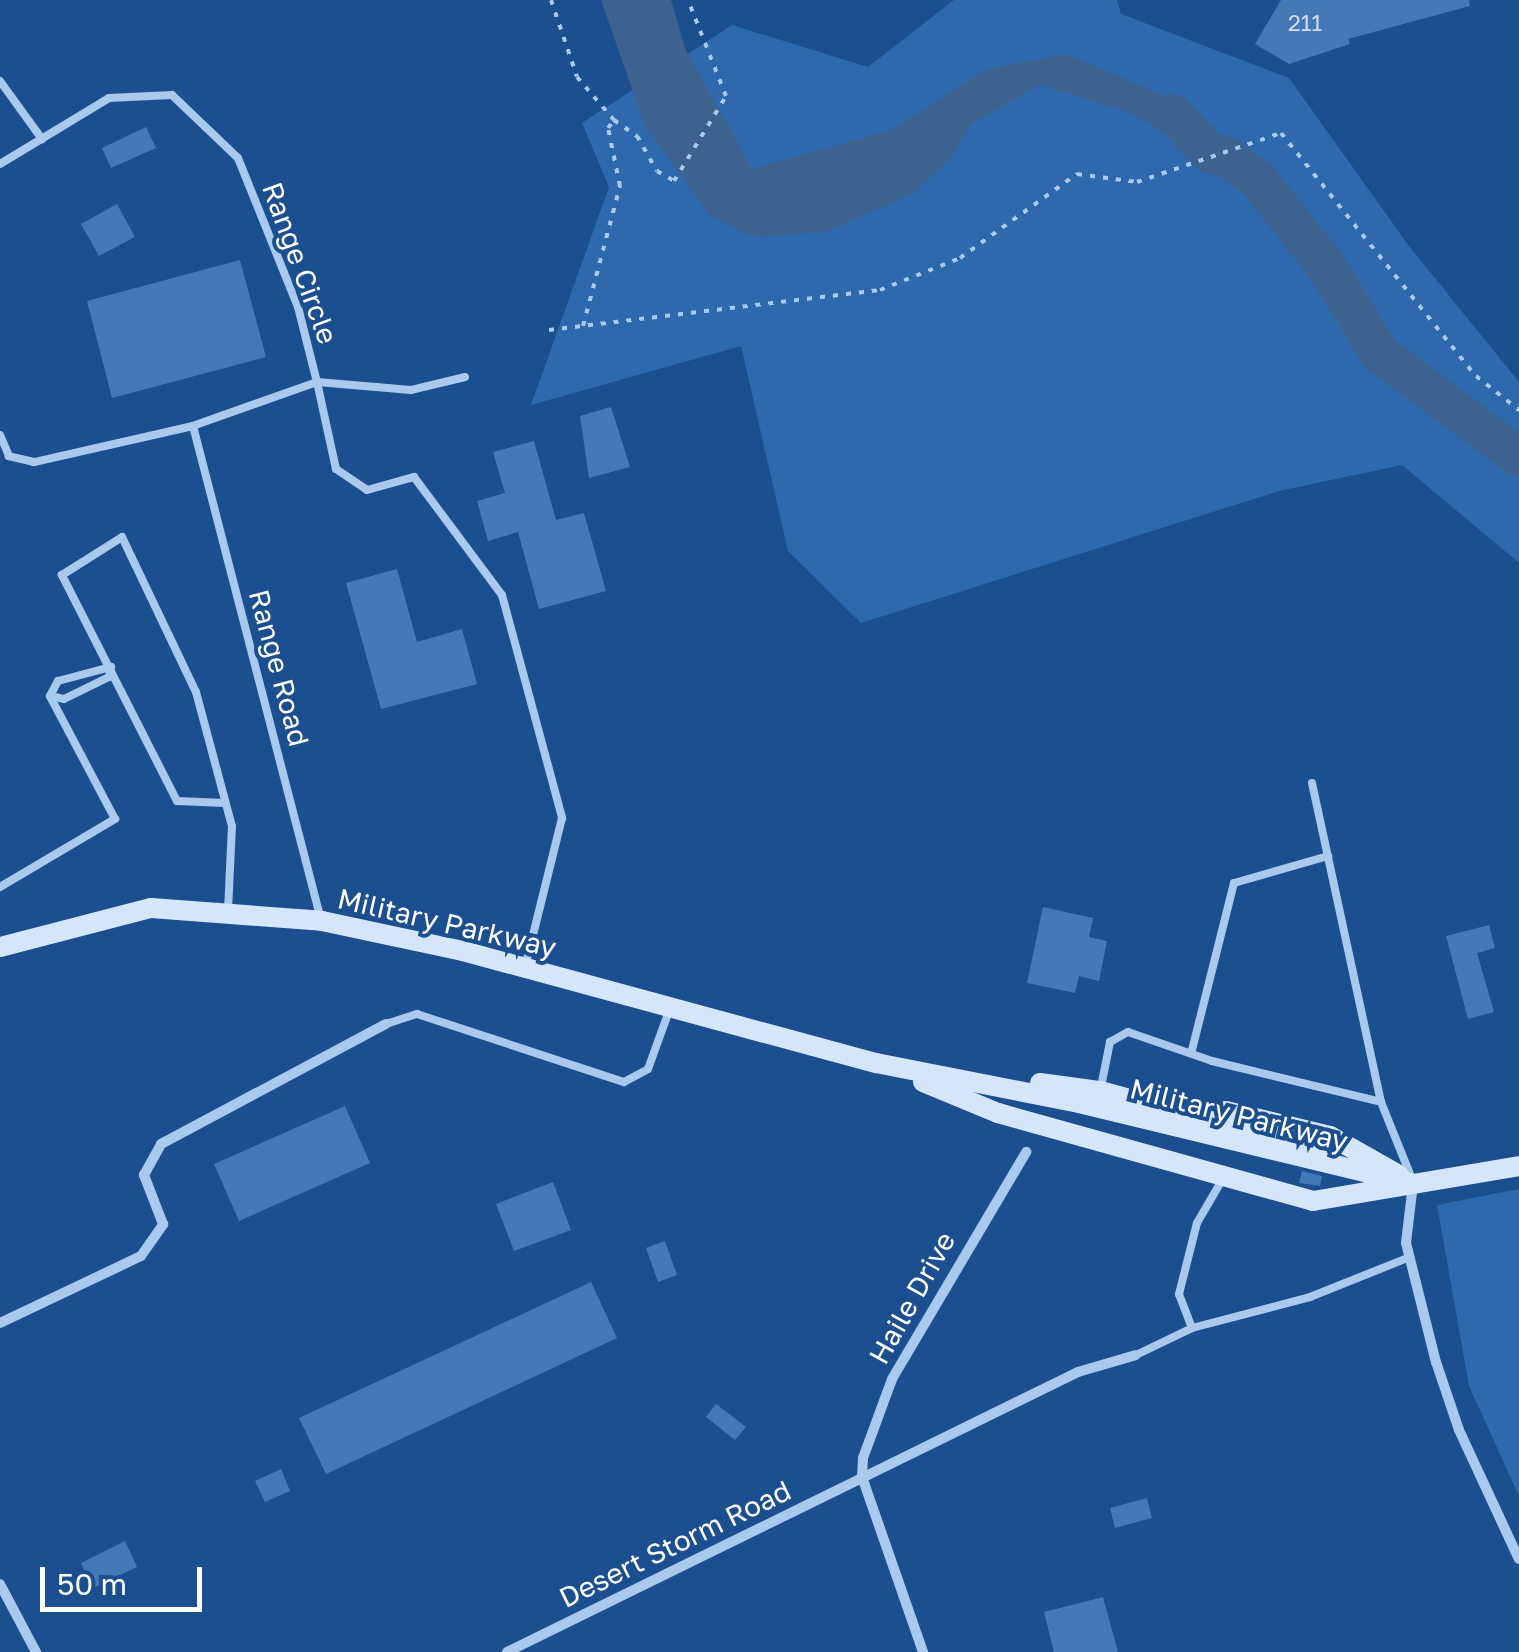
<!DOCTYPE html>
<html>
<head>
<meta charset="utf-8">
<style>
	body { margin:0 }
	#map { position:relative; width:1519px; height:1652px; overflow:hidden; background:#1b4f8f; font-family:"Golos Text",sans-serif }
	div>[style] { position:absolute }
	.green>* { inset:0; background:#2e69ad }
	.water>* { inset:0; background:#3c6290 }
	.river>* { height:40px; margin:-20px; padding:0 20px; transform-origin:20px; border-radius:20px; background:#3c6290 }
	.building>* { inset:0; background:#4478b7 }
	.path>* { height:4px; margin-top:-2px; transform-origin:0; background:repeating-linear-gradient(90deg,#a9c9ee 0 5px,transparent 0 13px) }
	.lane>* { height:8px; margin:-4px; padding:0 4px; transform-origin:4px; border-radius:4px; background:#a9c9ee }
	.street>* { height:10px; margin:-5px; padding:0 5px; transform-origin:5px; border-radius:5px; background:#a9c9ee }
	.secondary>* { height:20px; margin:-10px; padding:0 10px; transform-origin:10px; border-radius:10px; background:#d6e6fa }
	span { translate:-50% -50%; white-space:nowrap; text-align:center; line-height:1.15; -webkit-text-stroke:8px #1b4f8f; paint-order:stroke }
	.number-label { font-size:22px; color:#d0dded }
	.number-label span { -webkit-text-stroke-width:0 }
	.street-label { font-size:28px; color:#fff }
	.scale { position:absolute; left:40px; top:1567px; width:162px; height:45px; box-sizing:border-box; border:5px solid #fff; border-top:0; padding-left:12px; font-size:30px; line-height:35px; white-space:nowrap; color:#fff; -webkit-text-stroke:8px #1b4f8f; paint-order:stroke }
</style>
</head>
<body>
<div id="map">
	<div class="green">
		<div style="clip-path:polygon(954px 0,1117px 0,1121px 14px,1289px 78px,1409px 246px,1519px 382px,1519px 563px,1402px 465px,1279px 491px,861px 623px,788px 551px,741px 346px,531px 405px,609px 187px,582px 123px,732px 25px,868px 67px)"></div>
		<div style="clip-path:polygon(1519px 1189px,1519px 1496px,1469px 1386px,1437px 1205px)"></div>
	</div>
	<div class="water">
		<div style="clip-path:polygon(601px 0,671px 0,685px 48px,752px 169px,891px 130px,987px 69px,1067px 54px,1176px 101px,1215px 128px,1224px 153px,1200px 154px,1131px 113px,1040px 85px,971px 124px,950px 159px,912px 194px,826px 232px,753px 237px,710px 216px,645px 126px)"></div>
	</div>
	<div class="river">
		<div style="left:1173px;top:114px;width:55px;rotate:46.5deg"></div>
		<div style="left:1211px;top:154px;width:17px;rotate:10deg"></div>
		<div style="left:1228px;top:157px;width:39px;rotate:38deg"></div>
		<div style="left:1259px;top:181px;width:108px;rotate:51.8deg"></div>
		<div style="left:1326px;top:266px;width:103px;rotate:58.5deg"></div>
		<div style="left:1380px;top:354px;width:173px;rotate:36.5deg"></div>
	</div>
	<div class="building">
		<div style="clip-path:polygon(1281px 0,1469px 0,1470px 6px,1348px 39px,1350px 44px,1289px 64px,1255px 44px)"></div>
		<div style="clip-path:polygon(146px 127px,156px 148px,111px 168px,102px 148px)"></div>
		<div style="clip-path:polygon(117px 204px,135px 237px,99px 256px,81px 224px)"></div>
		<div style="clip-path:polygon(240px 260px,266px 357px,112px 398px,87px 301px)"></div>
		<div style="clip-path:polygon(611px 407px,630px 467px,589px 478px,580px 416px)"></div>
		<div style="clip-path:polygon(534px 441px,556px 520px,584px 513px,606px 591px,539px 609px,518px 532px,488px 541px,477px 501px,505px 493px,493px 452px)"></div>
		<div style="clip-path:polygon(397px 569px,417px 642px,462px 629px,477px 684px,381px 709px,346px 583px)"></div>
		<div style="clip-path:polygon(1043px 907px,1093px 918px,1089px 937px,1107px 941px,1099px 981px,1079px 976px,1075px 993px,1027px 983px)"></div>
		<div style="clip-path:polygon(1489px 925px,1495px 948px,1477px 953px,1494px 1012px,1468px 1019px,1446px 936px)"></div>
		<div style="clip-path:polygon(345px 1106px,370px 1163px,239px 1221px,214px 1164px)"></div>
		<div style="clip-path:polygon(1302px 1171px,1322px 1176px,1320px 1186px,1299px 1183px)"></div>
		<div style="clip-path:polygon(553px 1182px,571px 1230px,514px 1251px,496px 1204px)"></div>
		<div style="clip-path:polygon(665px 1241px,677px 1275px,658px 1282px,646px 1248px)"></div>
		<div style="clip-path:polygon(591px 1282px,617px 1338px,326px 1474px,299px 1418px)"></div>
		<div style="clip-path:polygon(716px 1404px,746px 1427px,735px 1440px,706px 1417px)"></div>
		<div style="clip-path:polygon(281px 1469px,290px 1491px,265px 1502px,255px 1481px)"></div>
		<div style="clip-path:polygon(1147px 1498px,1152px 1518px,1115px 1528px,1110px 1508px)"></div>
		<div style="clip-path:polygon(125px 1541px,137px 1567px,93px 1588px,81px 1563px)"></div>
		<div style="clip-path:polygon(1103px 1597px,1118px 1652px,1054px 1652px,1044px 1612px)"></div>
	</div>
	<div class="path">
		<div style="left:551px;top:0;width:81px;rotate:71.3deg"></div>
		<div style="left:577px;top:77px;width:57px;rotate:49.3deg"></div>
		<div style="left:614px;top:120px;width:28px;rotate:35deg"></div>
		<div style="left:637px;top:136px;width:40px;rotate:60.3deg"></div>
		<div style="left:657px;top:171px;width:20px;rotate:30deg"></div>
		<div style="left:674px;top:181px;width:100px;rotate:-58.5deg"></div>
		<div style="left:726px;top:96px;width:103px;rotate:-111.6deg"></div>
		<div style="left:583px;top:326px;width:145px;rotate:-75.2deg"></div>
		<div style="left:620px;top:186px;width:59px;rotate:-101.7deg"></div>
		<div style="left:608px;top:128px;width:10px;rotate:-53deg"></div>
		<div style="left:549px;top:330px;width:333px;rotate:-6.9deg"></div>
		<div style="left:880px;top:290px;width:86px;rotate:-21.8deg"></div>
		<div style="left:960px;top:258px;width:144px;rotate:-35.7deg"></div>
		<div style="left:1077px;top:174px;width:61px;rotate:7.6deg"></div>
		<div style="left:1137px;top:182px;width:152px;rotate:-18.8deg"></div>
		<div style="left:1281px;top:133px;width:312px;rotate:51.3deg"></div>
		<div style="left:1476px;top:376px;width:55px;rotate:38.3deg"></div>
	</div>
	<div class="lane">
		<div style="left:0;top:81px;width:72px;rotate:54.1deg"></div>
		<div style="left:0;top:164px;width:127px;rotate:-31.2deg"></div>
		<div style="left:109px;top:98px;width:63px;rotate:-2.7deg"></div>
		<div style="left:172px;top:95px;width:91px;rotate:43.7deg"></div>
		<div style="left:238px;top:158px;width:161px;rotate:68.1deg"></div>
		<div style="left:298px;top:307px;width:77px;rotate:75.8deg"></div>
		<div style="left:317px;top:382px;width:132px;rotate:160.5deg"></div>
		<div style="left:193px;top:426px;width:163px;rotate:167.2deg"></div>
		<div style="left:34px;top:462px;width:26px;rotate:-167deg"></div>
		<div style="left:9px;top:456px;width:23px;rotate:-113deg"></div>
		<div style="left:465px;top:377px;width:56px;rotate:166.5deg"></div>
		<div style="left:411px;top:390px;width:94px;rotate:-175.1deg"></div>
		<div style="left:317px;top:382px;width:89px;rotate:77.7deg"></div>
		<div style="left:336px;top:469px;width:37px;rotate:34deg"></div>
		<div style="left:367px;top:490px;width:49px;rotate:-15.5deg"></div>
		<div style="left:414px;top:477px;width:147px;rotate:53.3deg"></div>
		<div style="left:502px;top:595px;width:231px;rotate:74.9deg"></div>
		<div style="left:562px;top:818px;width:154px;rotate:103.9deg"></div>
		<div style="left:193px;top:426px;width:506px;rotate:75.47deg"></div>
		<div style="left:50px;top:696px;width:14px;rotate:12deg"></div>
		<div style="left:64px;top:699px;width:50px;rotate:-26.1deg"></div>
		<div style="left:109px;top:677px;width:10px;rotate:-79deg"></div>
		<div style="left:50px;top:696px;width:17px;rotate:-62deg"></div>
		<div style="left:58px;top:681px;width:55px;rotate:-14.8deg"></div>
		<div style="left:1312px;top:783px;width:326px;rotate:77.8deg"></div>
		<div style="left:1381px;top:1102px;width:83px;rotate:68.1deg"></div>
		<div style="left:225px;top:803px;width:48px;rotate:-177.6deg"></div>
		<div style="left:177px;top:801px;width:254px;rotate:-117deg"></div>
		<div style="left:62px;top:575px;width:71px;rotate:-32.3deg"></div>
		<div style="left:122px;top:537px;width:172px;rotate:64.5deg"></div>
		<div style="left:196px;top:692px;width:139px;rotate:75deg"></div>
		<div style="left:232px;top:826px;width:86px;rotate:92.7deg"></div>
		<div style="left:0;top:887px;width:134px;rotate:-30.6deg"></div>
		<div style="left:115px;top:819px;width:139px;rotate:-117.9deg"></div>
		<div style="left:386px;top:1024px;width:33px;rotate:-18deg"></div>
		<div style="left:417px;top:1014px;width:218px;rotate:18.2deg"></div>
		<div style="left:624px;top:1082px;width:27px;rotate:-28deg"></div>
		<div style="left:648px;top:1069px;width:62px;rotate:-70.1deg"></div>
		<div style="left:1192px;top:1050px;width:172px;rotate:-75.9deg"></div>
		<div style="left:1234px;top:883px;width:98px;rotate:-16deg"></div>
		<div style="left:1101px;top:1087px;width:46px;rotate:-78.7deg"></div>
		<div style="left:1110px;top:1042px;width:21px;rotate:-29deg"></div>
		<div style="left:1128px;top:1032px;width:89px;rotate:19deg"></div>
		<div style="left:1212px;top:1061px;width:174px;rotate:13.6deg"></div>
		<div style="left:1192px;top:1328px;width:36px;rotate:-111deg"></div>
		<div style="left:1179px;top:1294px;width:73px;rotate:-75.8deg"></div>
		<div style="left:1197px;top:1223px;width:50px;rotate:-59.8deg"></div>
		<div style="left:1136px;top:1355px;width:62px;rotate:-25.7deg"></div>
		<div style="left:1192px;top:1328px;width:122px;rotate:-14.7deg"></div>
		<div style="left:1310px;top:1297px;width:108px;rotate:-21.8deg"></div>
	</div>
	<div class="street">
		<div style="left:1413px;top:1184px;width:59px;rotate:96.8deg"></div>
		<div style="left:1406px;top:1243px;width:123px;rotate:75.9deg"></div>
		<div style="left:1436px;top:1362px;width:72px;rotate:71.3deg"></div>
		<div style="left:1459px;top:1430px;width:142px;rotate:65.1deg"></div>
		<div style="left:0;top:1323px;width:156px;rotate:-25.4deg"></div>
		<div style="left:141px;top:1256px;width:39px;rotate:-55deg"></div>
		<div style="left:163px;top:1224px;width:53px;rotate:-111.2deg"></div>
		<div style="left:144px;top:1175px;width:35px;rotate:-61deg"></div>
		<div style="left:161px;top:1144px;width:255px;rotate:-28.1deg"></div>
		<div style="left:0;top:1584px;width:77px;rotate:62.1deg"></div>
		<div style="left:507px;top:1652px;width:636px;rotate:-26.12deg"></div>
		<div style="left:1078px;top:1372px;width:60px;rotate:-16.3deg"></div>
		<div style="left:923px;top:1652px;width:185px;rotate:-109.2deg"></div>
		<div style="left:862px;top:1477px;width:19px;rotate:-87deg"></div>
		<div style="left:863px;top:1458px;width:84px;rotate:-69.8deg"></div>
		<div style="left:892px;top:1379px;width:264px;rotate:-59.4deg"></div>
	</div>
	<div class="secondary">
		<div style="left:0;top:947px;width:156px;rotate:-14.5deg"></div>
		<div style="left:151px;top:908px;width:171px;rotate:4.3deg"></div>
		<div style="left:322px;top:921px;width:144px;rotate:12deg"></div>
		<div style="left:463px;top:951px;width:428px;rotate:15.2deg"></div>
		<div style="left:876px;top:1063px;width:207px;rotate:11.1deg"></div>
		<div style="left:1079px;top:1103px;width:344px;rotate:13.6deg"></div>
		<div style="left:923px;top:1082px;width:81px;rotate:22.5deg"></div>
		<div style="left:998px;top:1113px;width:327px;rotate:15.6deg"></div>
		<div style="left:1313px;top:1201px;width:209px;rotate:-9.6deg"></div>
		<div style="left:1040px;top:1083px;width:61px;rotate:7.6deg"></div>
		<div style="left:1100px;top:1091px;width:225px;rotate:15.2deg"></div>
		<div style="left:1226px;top:1111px;width:107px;rotate:13.5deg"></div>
		<div style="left:1330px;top:1136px;width:79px;rotate:29.5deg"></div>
	</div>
	<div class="number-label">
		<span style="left:1305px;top:23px">211</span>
	</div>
	<div class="street-label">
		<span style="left:300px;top:263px;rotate:70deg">Range Circle</span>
		<span style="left:279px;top:668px;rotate:75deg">Range Road</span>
		<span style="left:447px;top:923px;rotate:13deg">Military Parkway</span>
		<span style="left:1239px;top:1115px;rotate:14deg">Military Parkway</span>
		<span style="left:912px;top:1298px;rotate:-61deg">Haile Drive</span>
		<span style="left:675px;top:1544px;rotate:-26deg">Desert Storm Road</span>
	</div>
	<div class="scale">50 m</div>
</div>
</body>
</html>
